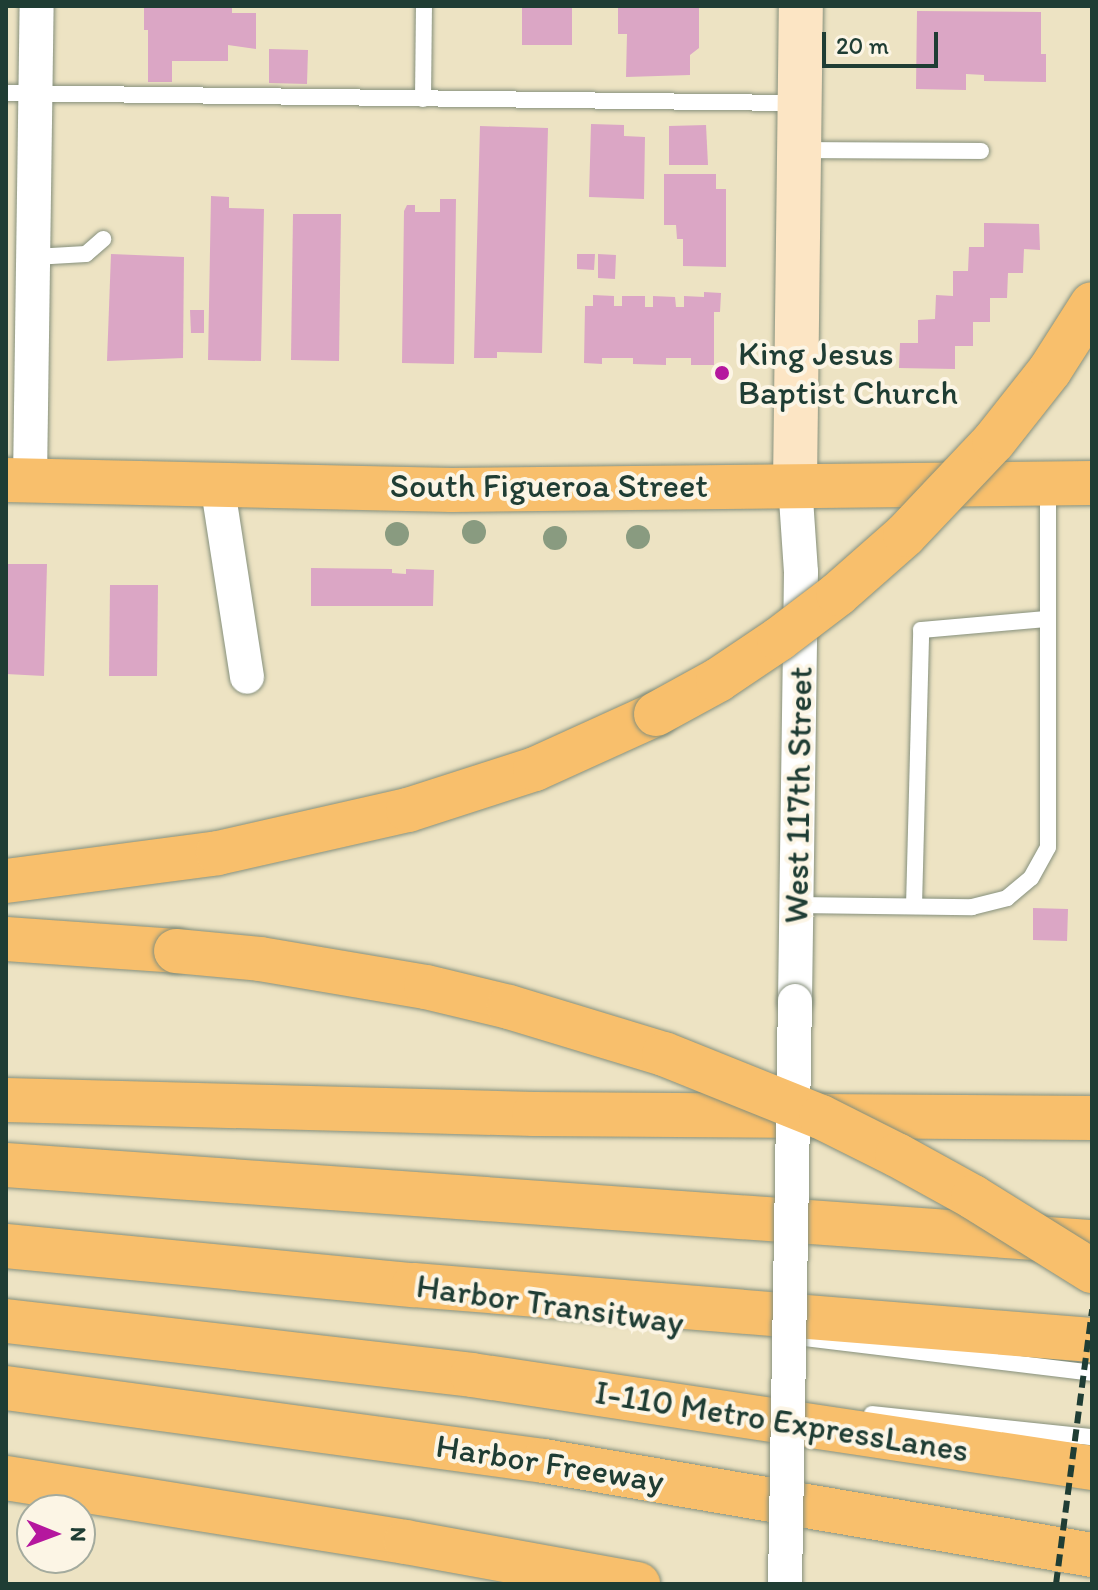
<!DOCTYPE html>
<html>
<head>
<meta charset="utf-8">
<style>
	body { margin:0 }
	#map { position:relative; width:1098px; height:1590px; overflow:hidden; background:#ede3c3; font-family:Itim,sans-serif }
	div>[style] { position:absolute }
	.building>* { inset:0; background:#dba6c5 }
	.roads { filter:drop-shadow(0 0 2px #86907c) drop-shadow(0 0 2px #86907c) }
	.lane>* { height:16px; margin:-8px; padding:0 8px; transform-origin:8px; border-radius:8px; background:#fff }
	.street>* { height:34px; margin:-17px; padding:0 17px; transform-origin:17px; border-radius:17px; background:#fff }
	.secondary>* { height:44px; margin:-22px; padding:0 22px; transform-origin:22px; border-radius:22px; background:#fce5c4 }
	.primary>* { height:44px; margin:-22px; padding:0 22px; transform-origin:22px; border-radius:22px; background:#f8bf6c }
	.highway>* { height:44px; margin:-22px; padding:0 22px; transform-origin:22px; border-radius:22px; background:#f8bf6c }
	.rail>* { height:6px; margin-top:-3px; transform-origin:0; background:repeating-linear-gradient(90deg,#1f3d34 0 12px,transparent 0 18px) }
	.bridges { filter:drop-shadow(0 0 2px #86907c) drop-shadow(0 0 2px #86907c) }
	.street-bridge>* { height:34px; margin:-17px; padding:0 17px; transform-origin:17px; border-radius:17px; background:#fff }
	.highway-bridge>* { height:44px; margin:-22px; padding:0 22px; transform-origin:22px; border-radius:22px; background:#f8bf6c }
	.trees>* { width:24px; height:24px; margin:-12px; border-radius:50%; background:#899b80 }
	.dots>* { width:22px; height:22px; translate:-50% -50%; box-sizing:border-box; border:4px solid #fcf5e5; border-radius:50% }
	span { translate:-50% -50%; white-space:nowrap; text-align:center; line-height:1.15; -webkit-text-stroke:8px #fcf5e5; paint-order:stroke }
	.poi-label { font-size:34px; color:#1f3d34 }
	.left { translate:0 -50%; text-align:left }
	.street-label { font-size:34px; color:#1f3d34 }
	.frame { position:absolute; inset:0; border:8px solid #1f3d34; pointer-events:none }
	.north { position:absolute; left:16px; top:1494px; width:80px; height:80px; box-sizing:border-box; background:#fcf5e5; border:2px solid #a4ab9e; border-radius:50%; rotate:91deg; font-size:22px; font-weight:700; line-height:32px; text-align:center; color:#1f3d34 }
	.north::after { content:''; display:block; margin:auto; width:28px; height:36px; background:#b5179e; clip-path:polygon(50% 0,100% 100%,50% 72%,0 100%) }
	.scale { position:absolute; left:822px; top:32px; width:116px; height:36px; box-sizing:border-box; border:4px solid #1f3d34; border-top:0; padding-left:10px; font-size:24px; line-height:28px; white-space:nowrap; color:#1f3d34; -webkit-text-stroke:6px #fcf5e5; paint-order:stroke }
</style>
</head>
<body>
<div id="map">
	<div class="building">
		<div style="clip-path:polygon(144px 6px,232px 6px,232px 13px,256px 13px,256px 49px,228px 45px,228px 61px,172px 61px,172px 82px,148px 82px,148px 30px,144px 30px)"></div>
		<div style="clip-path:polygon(522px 6px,572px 6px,572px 45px,522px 45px)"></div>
		<div style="clip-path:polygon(618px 6px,699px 7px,699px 48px,690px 55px,690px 75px,626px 77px,627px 34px,618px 34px)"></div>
		<div style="clip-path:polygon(917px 11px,1041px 12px,1041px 54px,1046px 54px,1046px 82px,984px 81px,984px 75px,966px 74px,966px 90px,916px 89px)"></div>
		<div style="clip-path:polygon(269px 49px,308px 50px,307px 84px,269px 83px)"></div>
		<div style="clip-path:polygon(591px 124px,624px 125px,624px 136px,645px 137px,644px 199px,589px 197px)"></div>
		<div style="clip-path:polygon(706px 125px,708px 165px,669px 165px,669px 126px)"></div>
		<div style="clip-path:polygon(480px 126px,548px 128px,542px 353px,497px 352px,497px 358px,474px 358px)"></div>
		<div style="clip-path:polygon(664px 174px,716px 174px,716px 189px,726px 189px,726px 267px,683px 266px,683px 239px,677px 239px,676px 225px,664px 225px)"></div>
		<div style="clip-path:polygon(211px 196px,229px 197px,229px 208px,264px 209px,261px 361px,208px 360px)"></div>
		<div style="clip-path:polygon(440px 199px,456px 199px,454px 364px,402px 363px,404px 211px,407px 205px,415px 205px,415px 212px,440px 212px)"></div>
		<div style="clip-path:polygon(293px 214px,341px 214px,339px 361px,291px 360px)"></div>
		<div style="clip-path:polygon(984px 223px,1039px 224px,1040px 250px,1024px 249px,1023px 273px,1008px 273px,1007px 298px,990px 298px,990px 322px,973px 322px,973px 346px,955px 346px,955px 369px,899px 368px,900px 343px,918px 343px,918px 320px,935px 319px,936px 295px,953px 296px,953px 271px,968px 271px,969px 247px,984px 247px)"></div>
		<div style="clip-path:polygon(111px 254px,184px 257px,183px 358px,107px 361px)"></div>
		<div style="clip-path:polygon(577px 254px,595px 254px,594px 270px,577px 269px)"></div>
		<div style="clip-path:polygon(598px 254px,616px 255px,615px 279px,598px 278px)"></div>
		<div style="clip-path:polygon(704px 292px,721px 293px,720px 312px,714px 312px,714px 365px,691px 365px,691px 358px,666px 358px,666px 365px,633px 364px,633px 358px,602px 358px,602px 364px,584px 363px,585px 306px,593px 306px,593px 295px,614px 296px,614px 306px,622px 306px,622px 296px,645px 296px,645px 307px,653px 307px,653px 296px,675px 297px,676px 307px,684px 307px,684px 296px,704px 297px)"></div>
		<div style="clip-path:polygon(190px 310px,204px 310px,204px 333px,191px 333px)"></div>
		<div style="clip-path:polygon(6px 564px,47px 564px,44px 676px,6px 674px)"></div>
		<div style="clip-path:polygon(311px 568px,392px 569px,392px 573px,406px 574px,406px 569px,434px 570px,433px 606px,311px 606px)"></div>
		<div style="clip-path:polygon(110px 585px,158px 585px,157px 676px,109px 676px)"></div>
		<div style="clip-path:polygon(1033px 908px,1068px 909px,1067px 941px,1033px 940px)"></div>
	</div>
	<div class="roads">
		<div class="lane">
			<div style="left:6px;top:93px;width:790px;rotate:0.73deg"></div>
			<div style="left:423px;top:99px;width:93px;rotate:-89.4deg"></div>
			<div style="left:799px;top:150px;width:182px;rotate:0.3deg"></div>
			<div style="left:34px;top:257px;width:52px;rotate:-3.3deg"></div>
			<div style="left:86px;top:254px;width:23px;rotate:-41deg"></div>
			<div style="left:796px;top:905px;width:176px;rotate:0.7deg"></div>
			<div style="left:972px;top:907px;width:36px;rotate:-14deg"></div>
			<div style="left:1007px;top:898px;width:31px;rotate:-40deg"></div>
			<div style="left:1031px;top:878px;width:35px;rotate:-61deg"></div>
			<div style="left:1048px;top:847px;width:360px;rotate:-90deg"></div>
			<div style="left:914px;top:906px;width:276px;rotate:-88.5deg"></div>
			<div style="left:921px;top:630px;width:126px;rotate:-5deg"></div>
			<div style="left:788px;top:1336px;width:306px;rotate:6.9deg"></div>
			<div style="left:872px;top:1414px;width:221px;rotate:6deg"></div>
		</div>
		<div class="street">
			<div style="left:30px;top:480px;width:474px;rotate:-89.2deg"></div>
			<div style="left:217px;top:483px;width:196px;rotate:81.2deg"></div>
			<div style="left:795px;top:1001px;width:429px;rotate:-89.2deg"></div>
			<div style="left:801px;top:572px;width:88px;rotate:-93.9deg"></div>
		</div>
		<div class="secondary">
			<div style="left:795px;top:484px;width:478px;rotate:-89.3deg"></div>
		</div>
		<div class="primary">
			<div style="left:6px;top:480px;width:446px;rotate:1.3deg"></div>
			<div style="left:452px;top:490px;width:640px;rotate:-0.63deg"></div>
		</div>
		<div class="highway">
			<div style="left:6px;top:881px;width:214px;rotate:-7.5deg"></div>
			<div style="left:218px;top:853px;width:195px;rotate:-12.8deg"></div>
			<div style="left:408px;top:810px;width:133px;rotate:-17.9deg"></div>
			<div style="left:535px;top:769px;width:133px;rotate:-24.4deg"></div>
			<div style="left:6px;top:939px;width:170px;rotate:4deg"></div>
			<div style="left:6px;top:1100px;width:528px;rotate:1.52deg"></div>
			<div style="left:534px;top:1114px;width:558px;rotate:0.41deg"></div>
			<div style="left:6px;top:1165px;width:1089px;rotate:4.06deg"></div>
			<div style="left:6px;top:1246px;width:410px;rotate:5.5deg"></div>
			<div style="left:414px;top:1285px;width:680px;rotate:4.64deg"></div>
			<div style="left:6px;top:1321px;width:469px;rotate:6.6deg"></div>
			<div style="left:472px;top:1375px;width:627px;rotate:8.53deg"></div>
			<div style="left:6px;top:1388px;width:543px;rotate:7.73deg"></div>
			<div style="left:544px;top:1461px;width:556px;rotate:9.73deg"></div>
			<div style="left:6px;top:1478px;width:405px;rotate:9.1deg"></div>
			<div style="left:406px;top:1542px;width:236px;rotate:10.3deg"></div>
		</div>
	</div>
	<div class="rail">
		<div style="left:1056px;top:1584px;width:277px;rotate:-82.5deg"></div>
	</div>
	<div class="bridges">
		<div class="street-bridge">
			<div style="left:785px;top:1584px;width:583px;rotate:-89.02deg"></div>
		</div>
		<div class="highway-bridge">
			<div style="left:656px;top:714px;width:71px;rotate:-28.7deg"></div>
			<div style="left:718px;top:680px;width:73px;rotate:-33.9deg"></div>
			<div style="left:779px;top:639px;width:74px;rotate:-37.3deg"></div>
			<div style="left:838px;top:594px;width:89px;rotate:-41.4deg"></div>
			<div style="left:905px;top:535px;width:129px;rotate:-46.6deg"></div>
			<div style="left:994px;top:441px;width:90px;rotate:-51.7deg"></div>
			<div style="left:1050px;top:370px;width:78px;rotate:-57.5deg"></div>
			<div style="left:176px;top:951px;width:84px;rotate:5.4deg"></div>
			<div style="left:260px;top:959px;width:168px;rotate:9.6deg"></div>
			<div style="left:426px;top:987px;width:85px;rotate:13.5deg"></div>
			<div style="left:509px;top:1007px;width:162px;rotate:16.9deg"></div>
			<div style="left:664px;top:1054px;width:169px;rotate:21.9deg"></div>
			<div style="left:821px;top:1117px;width:85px;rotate:26.6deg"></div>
			<div style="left:897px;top:1155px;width:87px;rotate:28.9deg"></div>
			<div style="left:973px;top:1197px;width:140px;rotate:31.9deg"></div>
		</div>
	</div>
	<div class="trees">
		<div style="left:474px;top:532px"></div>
		<div style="left:397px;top:534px"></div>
		<div style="left:638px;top:537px"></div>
		<div style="left:555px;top:538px"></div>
	</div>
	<div class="dots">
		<div style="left:722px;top:373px;background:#b5179e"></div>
	</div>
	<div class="poi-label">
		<span class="left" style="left:738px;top:373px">King Jesus<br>Baptist Church</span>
	</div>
	<div class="street-label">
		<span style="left:549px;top:486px">South Figueroa Street</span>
		<span style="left:798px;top:795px;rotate:-89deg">West 117th Street</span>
		<span style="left:550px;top:1304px;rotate:8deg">Harbor Transitway</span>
		<span style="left:782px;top:1421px;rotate:9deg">I-110 Metro ExpressLanes</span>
		<span style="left:550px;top:1463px;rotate:9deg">Harbor Freeway</span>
	</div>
	<div class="frame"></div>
	<div class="north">N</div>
	<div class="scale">20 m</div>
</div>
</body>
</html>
